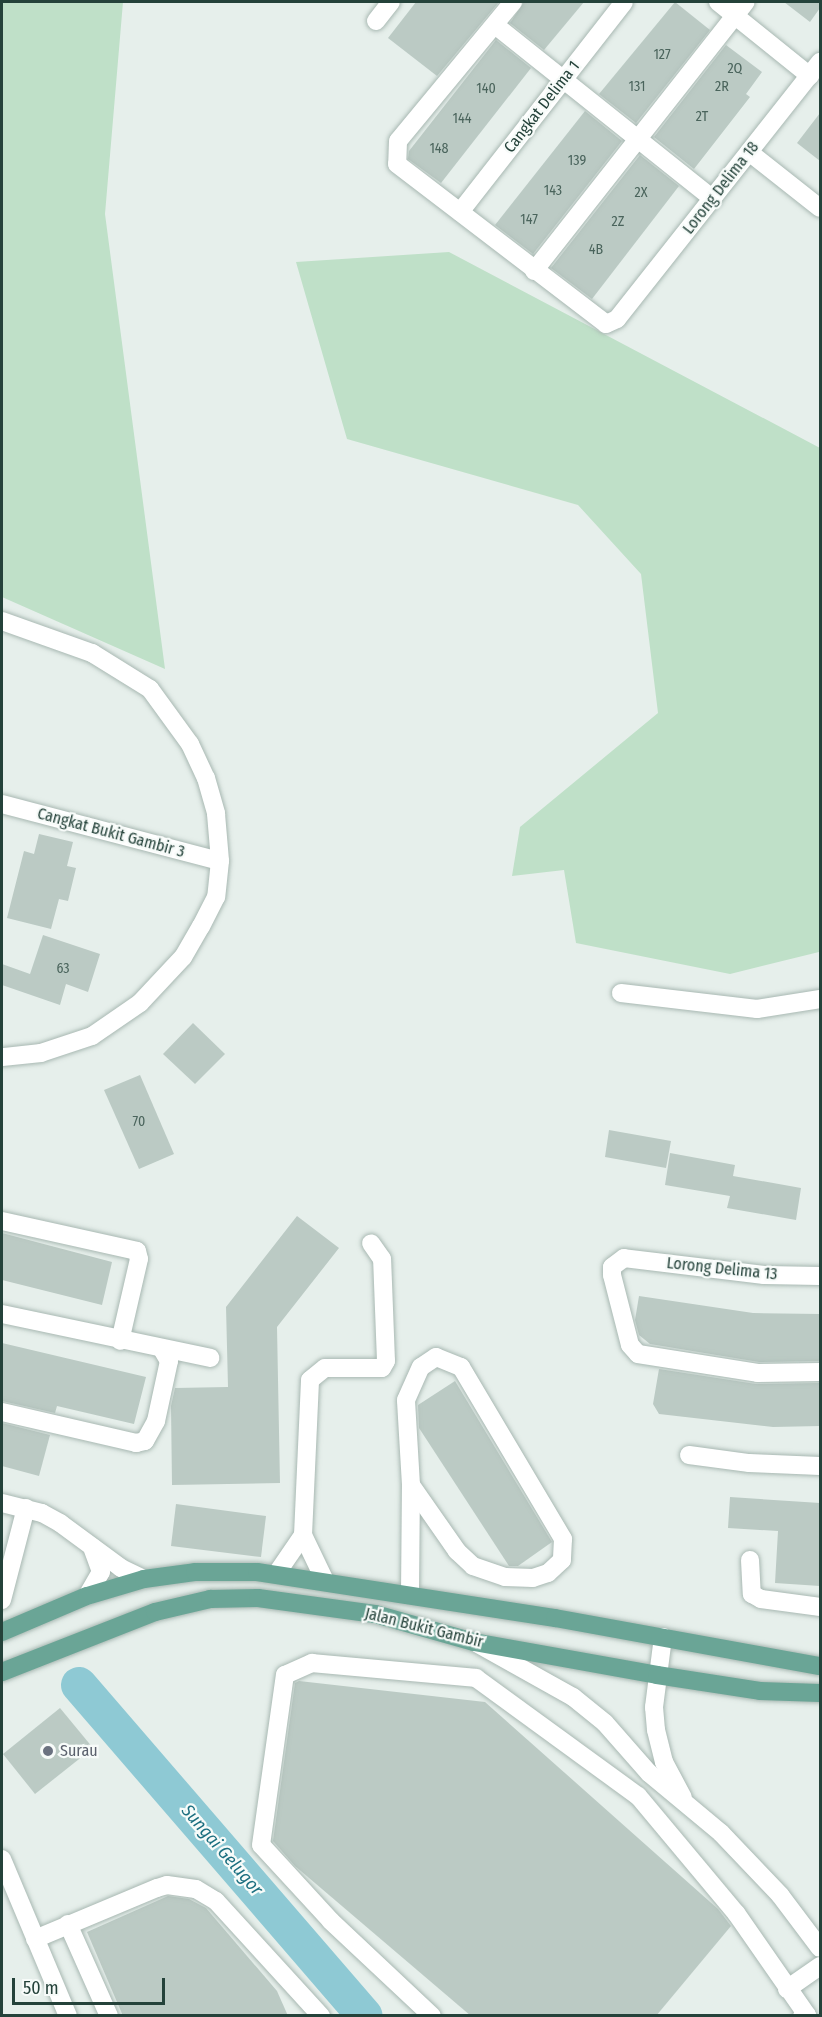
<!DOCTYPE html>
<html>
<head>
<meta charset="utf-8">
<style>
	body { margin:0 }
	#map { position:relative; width:822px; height:2017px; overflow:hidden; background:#e6efeb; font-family:"Fira Sans Condensed",sans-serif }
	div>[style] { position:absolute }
	.green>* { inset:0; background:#bfe0c8 }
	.river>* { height:36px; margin:-18px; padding:0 18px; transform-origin:18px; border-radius:18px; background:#8ec9d4 }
	.building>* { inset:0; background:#bbcac4 }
	.roads { filter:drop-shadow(0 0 2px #a8b8b2) drop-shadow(0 0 2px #a8b8b2) }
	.minor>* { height:18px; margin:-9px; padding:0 9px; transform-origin:9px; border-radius:9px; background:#fff }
	.major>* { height:18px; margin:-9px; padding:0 9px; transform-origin:9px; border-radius:9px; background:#6aa596 }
	.dots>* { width:16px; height:16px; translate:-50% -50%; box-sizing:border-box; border:3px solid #f7fbf9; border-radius:50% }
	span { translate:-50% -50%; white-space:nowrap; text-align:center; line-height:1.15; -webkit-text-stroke:4.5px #f7fbf9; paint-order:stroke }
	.number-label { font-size:14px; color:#4a645c }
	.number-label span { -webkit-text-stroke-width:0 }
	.street-label { font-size:16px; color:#24423a }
	.worship-label { font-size:16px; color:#5b616d }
	.left { translate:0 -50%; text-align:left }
	.water-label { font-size:18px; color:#1c6f80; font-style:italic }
	.frame { position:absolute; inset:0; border:3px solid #24423a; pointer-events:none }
	.scale { position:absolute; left:12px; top:1978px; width:153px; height:27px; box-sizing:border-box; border:3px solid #24423a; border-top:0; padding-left:8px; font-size:18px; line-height:21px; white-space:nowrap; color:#24423a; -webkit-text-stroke:4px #f7fbf9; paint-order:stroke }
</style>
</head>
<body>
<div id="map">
	<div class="green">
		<div style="clip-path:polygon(2px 2px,123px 2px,105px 214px,165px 669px,2px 597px)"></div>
		<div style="clip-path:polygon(449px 252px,820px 448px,819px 952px,730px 974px,576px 943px,564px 870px,512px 876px,520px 827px,658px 713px,641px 574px,578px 505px,347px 439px,296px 262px)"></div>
	</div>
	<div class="river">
		<div style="left:79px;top:1685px;width:437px;rotate:49.2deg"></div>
	</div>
	<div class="building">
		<div style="clip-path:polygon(416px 2px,499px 2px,437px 76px,388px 38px)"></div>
		<div style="clip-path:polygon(524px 2px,584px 2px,544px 50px,510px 23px)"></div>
		<div style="clip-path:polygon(675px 2px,710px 30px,636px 123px,599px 94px)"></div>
		<div style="clip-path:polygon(784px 2px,820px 2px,820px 8px,810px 22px)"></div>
		<div style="clip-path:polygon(496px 40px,531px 68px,441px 183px,408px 159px,409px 151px)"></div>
		<div style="clip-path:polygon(726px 45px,762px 72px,746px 94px,750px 97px,694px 169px,654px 137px)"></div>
		<div style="clip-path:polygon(585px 111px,622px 141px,533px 254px,495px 225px)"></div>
		<div style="clip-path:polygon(820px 113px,820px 161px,797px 143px)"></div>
		<div style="clip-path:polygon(640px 155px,679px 186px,592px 299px,551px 268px)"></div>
		<div style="clip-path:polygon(39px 834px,73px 842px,67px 866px,76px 868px,68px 901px,59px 899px,51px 929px,7px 918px,24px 851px,34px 854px)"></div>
		<div style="clip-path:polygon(43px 935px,100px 954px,88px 992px,66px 984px,60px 1005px,2px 985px,2px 964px,30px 974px)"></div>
		<div style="clip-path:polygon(193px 1023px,225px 1054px,195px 1084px,163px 1054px)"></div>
		<div style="clip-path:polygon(140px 1075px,174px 1154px,139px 1169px,104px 1090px)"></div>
		<div style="clip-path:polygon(609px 1130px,671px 1141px,666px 1168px,605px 1157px)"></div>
		<div style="clip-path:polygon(670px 1153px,735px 1165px,733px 1176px,801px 1188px,796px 1220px,727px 1208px,730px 1196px,665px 1185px)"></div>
		<div style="clip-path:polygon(297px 1216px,339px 1248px,277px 1327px,280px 1483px,172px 1485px,171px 1406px,175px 1388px,228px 1387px,226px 1307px)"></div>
		<div style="clip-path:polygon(2px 1233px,112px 1262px,102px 1305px,2px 1280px)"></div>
		<div style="clip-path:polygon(639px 1296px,753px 1313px,820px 1314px,820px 1361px,759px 1362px,650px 1344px,639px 1335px,635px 1320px)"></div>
		<div style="clip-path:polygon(2px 1343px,146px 1377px,134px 1424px,57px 1406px,55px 1413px,2px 1401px)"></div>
		<div style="clip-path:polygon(659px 1369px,756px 1384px,820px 1383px,820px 1426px,773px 1427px,659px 1414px,653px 1404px)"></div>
		<div style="clip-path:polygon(455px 1381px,552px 1542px,518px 1566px,509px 1566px,419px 1428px,418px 1405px)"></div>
		<div style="clip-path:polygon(2px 1423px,50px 1435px,39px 1476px,2px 1466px)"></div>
		<div style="clip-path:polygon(730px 1497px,820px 1503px,820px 1586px,775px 1583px,778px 1531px,728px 1528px)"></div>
		<div style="clip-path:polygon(176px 1504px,266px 1516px,261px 1557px,171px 1546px)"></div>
		<div style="clip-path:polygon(299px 1681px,485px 1702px,718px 1909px,731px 1926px,656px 2016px,471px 2016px,295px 1866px,273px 1841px,295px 1683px)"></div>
		<div style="clip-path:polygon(60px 1708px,93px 1748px,35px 1794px,3px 1754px)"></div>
		<div style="clip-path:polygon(168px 1896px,189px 1899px,206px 1908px,277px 1991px,288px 2016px,123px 2016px,87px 1932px)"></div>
	</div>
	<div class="roads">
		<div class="minor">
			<div style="left:513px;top:2px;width:180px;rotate:129.6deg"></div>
			<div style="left:398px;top:141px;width:23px;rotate:92deg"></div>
			<div style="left:397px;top:164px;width:263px;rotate:37.4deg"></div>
			<div style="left:606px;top:324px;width:12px;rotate:-24deg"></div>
			<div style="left:617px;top:319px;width:328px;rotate:-51.7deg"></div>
			<div style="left:718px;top:2px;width:118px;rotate:38.8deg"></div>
			<div style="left:376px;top:21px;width:24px;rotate:-52deg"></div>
			<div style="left:495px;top:25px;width:279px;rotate:38.6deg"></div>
			<div style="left:749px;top:152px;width:90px;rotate:38.3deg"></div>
			<div style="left:460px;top:212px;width:266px;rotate:-52deg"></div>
			<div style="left:534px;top:271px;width:342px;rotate:-51.8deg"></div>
			<div style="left:2px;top:621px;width:96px;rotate:19.6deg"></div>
			<div style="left:92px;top:653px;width:68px;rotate:31.8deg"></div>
			<div style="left:150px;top:689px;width:68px;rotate:54deg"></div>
			<div style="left:190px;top:744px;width:38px;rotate:65deg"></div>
			<div style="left:206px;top:778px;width:37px;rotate:74deg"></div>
			<div style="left:216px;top:814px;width:47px;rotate:85.1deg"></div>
			<div style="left:220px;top:861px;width:36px;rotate:96deg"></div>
			<div style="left:216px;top:897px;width:33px;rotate:117deg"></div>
			<div style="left:201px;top:926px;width:36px;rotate:120deg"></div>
			<div style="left:183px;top:957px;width:63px;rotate:133.1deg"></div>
			<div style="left:140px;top:1003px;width:58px;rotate:145.5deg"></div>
			<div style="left:92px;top:1036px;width:54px;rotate:161.6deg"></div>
			<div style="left:41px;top:1053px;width:39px;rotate:174deg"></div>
			<div style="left:2px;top:804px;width:225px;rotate:14.7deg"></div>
			<div style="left:621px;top:993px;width:137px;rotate:6.7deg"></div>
			<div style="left:757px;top:1009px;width:64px;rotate:-9deg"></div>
			<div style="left:2px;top:1221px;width:138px;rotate:12.5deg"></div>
			<div style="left:137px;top:1251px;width:8px;rotate:76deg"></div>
			<div style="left:139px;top:1259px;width:84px;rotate:103deg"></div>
			<div style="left:820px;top:1276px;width:56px;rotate:-179deg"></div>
			<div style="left:764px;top:1275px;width:141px;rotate:-173.1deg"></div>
			<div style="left:624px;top:1258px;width:15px;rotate:143deg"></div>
			<div style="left:612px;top:1267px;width:8px;rotate:90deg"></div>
			<div style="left:612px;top:1275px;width:72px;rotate:75.6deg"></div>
			<div style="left:630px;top:1345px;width:12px;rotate:48deg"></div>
			<div style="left:638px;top:1354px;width:121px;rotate:9deg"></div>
			<div style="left:758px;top:1373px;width:62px;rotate:-0.9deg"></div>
			<div style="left:2px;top:1314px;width:213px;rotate:11.9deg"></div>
			<div style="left:436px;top:1357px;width:27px;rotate:22deg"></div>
			<div style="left:461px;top:1367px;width:200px;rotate:59.3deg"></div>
			<div style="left:563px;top:1539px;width:21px;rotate:93deg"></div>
			<div style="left:562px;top:1560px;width:19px;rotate:137deg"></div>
			<div style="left:548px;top:1573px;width:16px;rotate:162deg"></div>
			<div style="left:533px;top:1578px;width:28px;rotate:-178deg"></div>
			<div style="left:505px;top:1577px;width:34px;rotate:-161deg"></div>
			<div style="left:473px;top:1566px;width:22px;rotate:-137deg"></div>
			<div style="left:457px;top:1551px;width:80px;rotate:-124.9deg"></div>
			<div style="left:411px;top:1485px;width:85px;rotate:-93.4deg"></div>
			<div style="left:406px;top:1400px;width:36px;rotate:-66deg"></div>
			<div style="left:421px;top:1367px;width:18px;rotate:-34deg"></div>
			<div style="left:2px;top:1412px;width:138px;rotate:13deg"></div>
			<div style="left:136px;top:1443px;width:9px;rotate:-13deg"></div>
			<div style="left:145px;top:1441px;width:23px;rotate:-61deg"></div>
			<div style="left:156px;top:1421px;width:61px;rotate:-77.8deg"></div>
			<div style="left:169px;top:1361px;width:12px;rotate:-121deg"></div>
			<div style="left:689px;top:1455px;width:61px;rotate:7.6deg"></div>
			<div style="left:749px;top:1463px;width:71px;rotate:2.4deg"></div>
			<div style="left:2px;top:1503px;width:41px;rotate:14deg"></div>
			<div style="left:42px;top:1513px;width:21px;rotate:29deg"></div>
			<div style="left:60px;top:1523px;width:76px;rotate:36.4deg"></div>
			<div style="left:121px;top:1568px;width:25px;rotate:26deg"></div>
			<div style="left:750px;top:1560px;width:34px;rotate:87deg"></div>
			<div style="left:752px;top:1594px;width:10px;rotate:29deg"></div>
			<div style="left:761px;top:1599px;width:60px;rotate:7.7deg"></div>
			<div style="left:277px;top:1573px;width:46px;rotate:-55.6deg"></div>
			<div style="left:325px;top:1581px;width:51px;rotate:-115.6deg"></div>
			<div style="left:303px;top:1535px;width:155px;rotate:-87.4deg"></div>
			<div style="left:310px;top:1380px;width:19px;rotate:-39deg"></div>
			<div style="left:325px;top:1368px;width:57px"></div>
			<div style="left:382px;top:1368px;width:8px;rotate:-60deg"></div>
			<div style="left:386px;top:1361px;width:102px;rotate:-92.2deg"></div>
			<div style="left:382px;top:1259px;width:19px;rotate:-125deg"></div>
			<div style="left:410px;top:1595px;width:110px;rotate:-89.5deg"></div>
			<div style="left:87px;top:1596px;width:28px;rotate:-60deg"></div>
			<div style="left:101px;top:1572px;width:27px;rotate:-110deg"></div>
			<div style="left:2px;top:1600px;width:95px;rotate:-75.4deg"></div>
			<div style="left:663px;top:1637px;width:71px;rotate:97.3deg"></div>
			<div style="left:654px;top:1707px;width:23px;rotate:85deg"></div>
			<div style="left:656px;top:1730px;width:33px;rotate:76deg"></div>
			<div style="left:664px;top:1762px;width:40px;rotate:62deg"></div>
			<div style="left:478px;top:1644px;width:109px;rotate:29.2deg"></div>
			<div style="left:573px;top:1697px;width:41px;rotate:39.1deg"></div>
			<div style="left:605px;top:1723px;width:67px;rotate:48.7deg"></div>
			<div style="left:649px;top:1773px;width:94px;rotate:39.8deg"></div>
			<div style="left:721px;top:1833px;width:86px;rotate:46.4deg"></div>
			<div style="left:780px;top:1895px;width:66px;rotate:53deg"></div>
			<div style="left:2px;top:1859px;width:170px;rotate:67.2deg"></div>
			<div style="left:68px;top:1924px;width:101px;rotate:66deg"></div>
			<div style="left:35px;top:1939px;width:132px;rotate:-22.7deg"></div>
			<div style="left:157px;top:1888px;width:10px;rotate:-17deg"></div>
			<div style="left:167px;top:1885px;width:29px;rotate:8deg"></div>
			<div style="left:196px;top:1889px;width:23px;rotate:31deg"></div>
			<div style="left:216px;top:1901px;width:156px;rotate:47.6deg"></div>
			<div style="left:787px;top:1989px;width:40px;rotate:-34.9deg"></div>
			<div style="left:432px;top:2016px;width:139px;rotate:-136.8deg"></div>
			<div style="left:331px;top:1921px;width:103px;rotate:-132.6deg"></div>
			<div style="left:261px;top:1845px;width:172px;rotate:-82deg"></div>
			<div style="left:285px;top:1675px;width:30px;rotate:-24deg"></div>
			<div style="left:312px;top:1663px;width:165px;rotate:5.2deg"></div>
			<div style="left:476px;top:1678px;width:200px;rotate:36.1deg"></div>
			<div style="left:638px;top:1796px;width:153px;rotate:50.1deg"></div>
			<div style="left:736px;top:1913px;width:124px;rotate:55.2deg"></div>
			<div style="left:807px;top:2015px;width:5px;rotate:169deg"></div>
		</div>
		<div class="major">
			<div style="left:2px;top:1632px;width:92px;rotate:-23deg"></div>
			<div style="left:87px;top:1596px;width:59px;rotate:-16.6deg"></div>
			<div style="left:144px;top:1579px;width:51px;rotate:-7.8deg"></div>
			<div style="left:195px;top:1572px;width:62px"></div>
			<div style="left:257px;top:1572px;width:302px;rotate:8.8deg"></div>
			<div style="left:555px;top:1618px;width:269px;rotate:10.3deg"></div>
			<div style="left:2px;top:1672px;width:164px;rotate:-21.4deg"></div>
			<div style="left:155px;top:1612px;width:57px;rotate:-13.3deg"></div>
			<div style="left:210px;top:1599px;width:48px;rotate:-1.2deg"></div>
			<div style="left:258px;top:1598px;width:118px;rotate:7.8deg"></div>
			<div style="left:375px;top:1614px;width:103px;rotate:15.8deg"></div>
			<div style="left:474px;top:1642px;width:186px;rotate:10.2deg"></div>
			<div style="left:657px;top:1675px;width:104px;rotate:8.8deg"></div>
			<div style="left:760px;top:1691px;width:60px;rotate:1.9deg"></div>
		</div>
	</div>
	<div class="dots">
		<div style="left:48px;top:1751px;background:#6b7280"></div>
	</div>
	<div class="number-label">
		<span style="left:662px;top:55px">127</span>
		<span style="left:735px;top:69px">2Q</span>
		<span style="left:637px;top:87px">131</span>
		<span style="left:722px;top:87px">2R</span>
		<span style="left:486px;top:89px">140</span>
		<span style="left:702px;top:117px">2T</span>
		<span style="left:462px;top:119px">144</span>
		<span style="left:439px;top:149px">148</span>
		<span style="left:577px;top:161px">139</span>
		<span style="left:553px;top:191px">143</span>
		<span style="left:641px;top:193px">2X</span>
		<span style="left:529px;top:220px">147</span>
		<span style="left:618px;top:222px">2Z</span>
		<span style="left:596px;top:250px">4B</span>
		<span style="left:63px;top:969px">63</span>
		<span style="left:139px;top:1122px">70</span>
	</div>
	<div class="street-label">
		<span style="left:542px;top:107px;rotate:-52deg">Cangkat Delima 1</span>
		<span style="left:721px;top:188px;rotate:-52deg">Lorong Delima 18</span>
		<span style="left:111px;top:833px;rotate:15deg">Cangkat Bukit Gambir 3</span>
		<span style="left:722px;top:1269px;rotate:6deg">Lorong Delima 13</span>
		<span style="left:424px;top:1628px;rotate:14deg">Jalan Bukit Gambir</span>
	</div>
	<div class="worship-label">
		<span class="left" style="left:60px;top:1751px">Surau</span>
	</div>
	<div class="water-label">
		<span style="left:222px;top:1850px;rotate:49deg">Sungai Gelugor</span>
	</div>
	<div class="frame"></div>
	<div class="scale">50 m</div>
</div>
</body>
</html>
